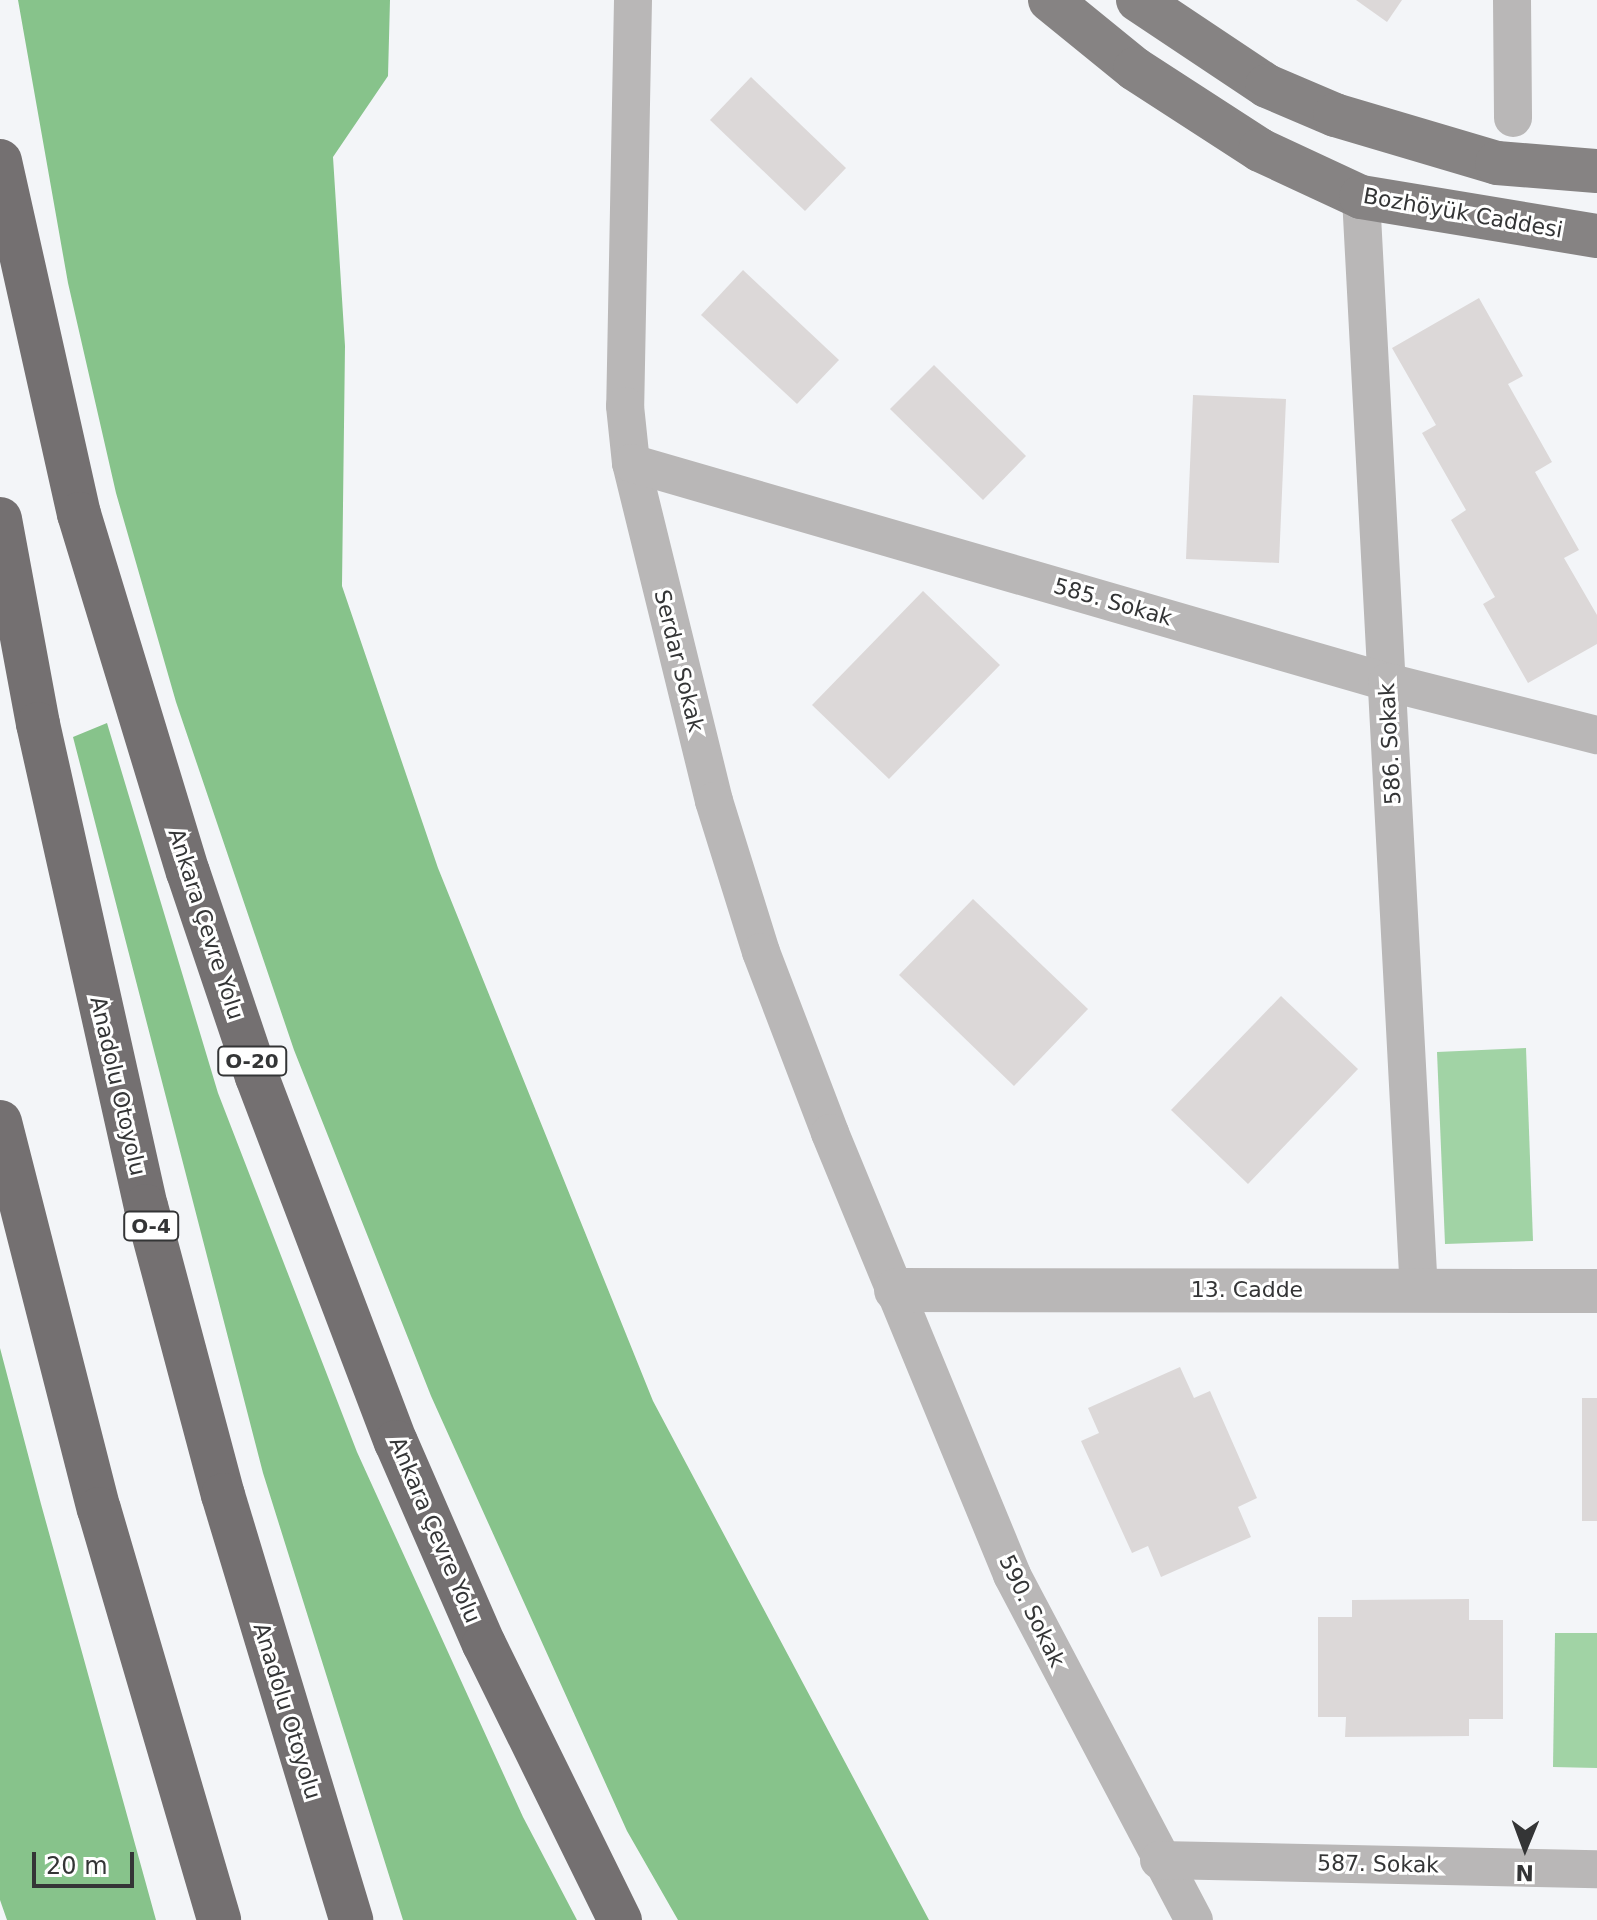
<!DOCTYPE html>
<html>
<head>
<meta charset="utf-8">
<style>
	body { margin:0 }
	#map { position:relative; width:1597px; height:1920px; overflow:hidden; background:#f3f5f8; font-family:"DejaVu Sans",sans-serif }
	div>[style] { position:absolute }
	.green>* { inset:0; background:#a1d3a5 }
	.forest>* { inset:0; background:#87c38b }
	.building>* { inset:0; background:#dcd8d8 }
	.minor>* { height:38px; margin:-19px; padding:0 19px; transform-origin:19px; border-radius:19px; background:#b9b7b7 }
	.tertiary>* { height:44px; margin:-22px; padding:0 22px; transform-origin:22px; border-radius:22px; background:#b9b7b7 }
	.primary>* { height:44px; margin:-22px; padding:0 22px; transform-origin:22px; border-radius:22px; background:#868383 }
	.motorway>* { height:44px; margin:-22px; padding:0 22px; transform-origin:22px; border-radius:22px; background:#747071 }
	span { translate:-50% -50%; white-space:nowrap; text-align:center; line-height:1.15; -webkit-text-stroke:6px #fff; paint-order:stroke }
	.shield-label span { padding:2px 6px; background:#fff; border:2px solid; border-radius:6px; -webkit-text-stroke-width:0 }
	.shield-label { font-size:20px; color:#343536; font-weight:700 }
	.street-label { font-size:22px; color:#343536 }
	.north { position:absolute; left:1485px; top:1808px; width:80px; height:80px; -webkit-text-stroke:6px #fff; paint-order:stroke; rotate:181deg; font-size:22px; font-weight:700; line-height:32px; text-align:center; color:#343536 }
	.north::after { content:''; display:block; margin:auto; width:28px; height:36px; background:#343536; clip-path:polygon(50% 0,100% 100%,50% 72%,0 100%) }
	.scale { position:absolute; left:32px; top:1852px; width:102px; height:36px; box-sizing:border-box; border:4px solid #343536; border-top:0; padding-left:10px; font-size:24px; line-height:28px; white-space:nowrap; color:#343536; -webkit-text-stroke:6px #fff; paint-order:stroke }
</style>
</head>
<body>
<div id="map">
	<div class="green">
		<div style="clip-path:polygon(1526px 1048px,1533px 1241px,1445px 1244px,1437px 1052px)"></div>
		<div style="clip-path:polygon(1555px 1633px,1597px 1633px,1597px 1768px,1553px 1767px)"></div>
	</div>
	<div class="forest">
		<div style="clip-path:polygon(18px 0,390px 0,388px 76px,333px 157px,345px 346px,342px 586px,438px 868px,653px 1401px,929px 1920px,678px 1920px,627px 1831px,431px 1396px,294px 1050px,176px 702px,116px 493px,68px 283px)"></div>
		<div style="clip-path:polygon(107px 723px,218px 1093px,357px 1452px,523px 1817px,577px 1920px,403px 1920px,263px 1473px,73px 737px)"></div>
		<div style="clip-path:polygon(0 1348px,41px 1504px,156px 1920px,7px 1920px,0 1900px)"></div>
	</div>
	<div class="building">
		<div style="clip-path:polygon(1356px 0,1402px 0,1387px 22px)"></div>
		<div style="clip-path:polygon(751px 77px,846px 168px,805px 211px,710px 120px)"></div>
		<div style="clip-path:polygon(743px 270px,839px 360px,797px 404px,701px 315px)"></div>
		<div style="clip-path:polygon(1479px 298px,1523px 376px,1508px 384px,1552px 462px,1535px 472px,1579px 550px,1564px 558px,1597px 615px,1597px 644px,1528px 683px,1483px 604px,1495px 597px,1451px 520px,1466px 510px,1422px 433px,1436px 425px,1392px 348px)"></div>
		<div style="clip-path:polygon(934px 365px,1026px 456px,983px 500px,890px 409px)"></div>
		<div style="clip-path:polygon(1193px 395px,1286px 399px,1279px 563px,1186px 559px)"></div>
		<div style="clip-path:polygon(923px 591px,1000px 665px,889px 779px,812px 705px)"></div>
		<div style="clip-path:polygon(973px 899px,1088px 1009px,1014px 1086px,899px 975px)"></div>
		<div style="clip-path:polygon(1281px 996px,1358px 1069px,1248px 1184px,1171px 1110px)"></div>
		<div style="clip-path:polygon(1180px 1367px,1194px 1398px,1210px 1391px,1257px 1498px,1238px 1507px,1251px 1537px,1161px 1577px,1148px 1546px,1132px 1553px,1081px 1441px,1099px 1433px,1088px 1408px)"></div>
		<div style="clip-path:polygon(1582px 1398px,1597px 1398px,1597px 1521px,1582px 1521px)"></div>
		<div style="clip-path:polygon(1469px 1599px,1469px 1620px,1503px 1620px,1503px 1719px,1469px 1719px,1469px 1736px,1345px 1737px,1346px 1717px,1318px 1717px,1318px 1617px,1352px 1617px,1352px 1600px)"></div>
	</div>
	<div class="minor">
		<div style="left:633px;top:0;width:406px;rotate:91.1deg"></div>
		<div style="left:625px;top:406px;width:57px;rotate:84deg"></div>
		<div style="left:631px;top:463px;width:348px;rotate:76.2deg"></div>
		<div style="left:714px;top:801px;width:158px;rotate:72.7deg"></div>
		<div style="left:761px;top:952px;width:194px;rotate:69.1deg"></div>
		<div style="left:830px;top:1133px;width:478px;rotate:67.6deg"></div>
		<div style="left:1012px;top:1575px;width:390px;rotate:62.2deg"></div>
		<div style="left:1512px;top:0;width:118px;rotate:89.5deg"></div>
		<div style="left:1361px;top:197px;width:1096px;rotate:86.97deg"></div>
		<div style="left:631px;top:463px;width:787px;rotate:16.16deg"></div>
		<div style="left:1387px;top:682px;width:217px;rotate:14.2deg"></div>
		<div style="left:1159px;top:1860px;width:438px;rotate:1.2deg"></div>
	</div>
	<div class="tertiary">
		<div style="left:896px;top:1290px;width:701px;rotate:0.08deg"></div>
	</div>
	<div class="primary">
		<div style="left:1050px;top:0;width:109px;rotate:39.1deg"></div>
		<div style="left:1135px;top:69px;width:149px;rotate:32.9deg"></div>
		<div style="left:1260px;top:150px;width:111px;rotate:25deg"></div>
		<div style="left:1361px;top:197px;width:239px;rotate:9.4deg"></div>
		<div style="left:1138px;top:0;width:155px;rotate:33.7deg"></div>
		<div style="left:1267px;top:86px;width:74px;rotate:23.1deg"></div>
		<div style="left:1335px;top:115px;width:169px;rotate:16.5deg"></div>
		<div style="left:1497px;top:163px;width:100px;rotate:4.6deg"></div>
	</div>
	<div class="motorway">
		<div style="left:0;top:161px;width:362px;rotate:77.4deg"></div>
		<div style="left:79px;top:514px;width:374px;rotate:73.1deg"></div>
		<div style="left:188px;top:872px;width:216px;rotate:71.4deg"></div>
		<div style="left:257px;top:1077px;width:391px;rotate:69.2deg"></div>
		<div style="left:396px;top:1442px;width:220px;rotate:66.5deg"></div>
		<div style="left:484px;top:1644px;width:308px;rotate:63.8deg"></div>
		<div style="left:0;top:519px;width:208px;rotate:79.5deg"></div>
		<div style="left:38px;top:724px;width:494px;rotate:77.4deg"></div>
		<div style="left:146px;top:1206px;width:299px;rotate:75.1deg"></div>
		<div style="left:223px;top:1495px;width:444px;rotate:73.2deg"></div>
		<div style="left:0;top:1122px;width:399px;rotate:75.7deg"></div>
		<div style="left:99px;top:1509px;width:428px;rotate:73.7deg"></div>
	</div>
	<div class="shield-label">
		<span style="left:252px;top:1061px">O-20</span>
		<span style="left:151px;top:1226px">O-4</span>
	</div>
	<div class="street-label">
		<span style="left:1463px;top:213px;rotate:10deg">Bozhöyük Caddesi</span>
		<span style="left:1113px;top:602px;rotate:16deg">585. Sokak</span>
		<span style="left:679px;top:661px;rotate:76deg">Serdar Sokak</span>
		<span style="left:1390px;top:744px;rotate:-93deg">586. Sokak</span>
		<span style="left:206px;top:924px;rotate:72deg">Ankara Çevre Yolu</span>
		<span style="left:118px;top:1086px;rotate:77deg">Anadolu Otoyolu</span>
		<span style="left:1247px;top:1290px">13. Cadde</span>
		<span style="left:435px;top:1530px;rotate:67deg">Ankara Çevre Yolu</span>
		<span style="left:1032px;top:1611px;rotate:64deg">590. Sokak</span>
		<span style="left:287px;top:1711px;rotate:73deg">Anadolu Otoyolu</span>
		<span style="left:1378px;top:1864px;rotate:1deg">587. Sokak</span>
	</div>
	<div class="north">N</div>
	<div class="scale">20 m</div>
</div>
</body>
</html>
